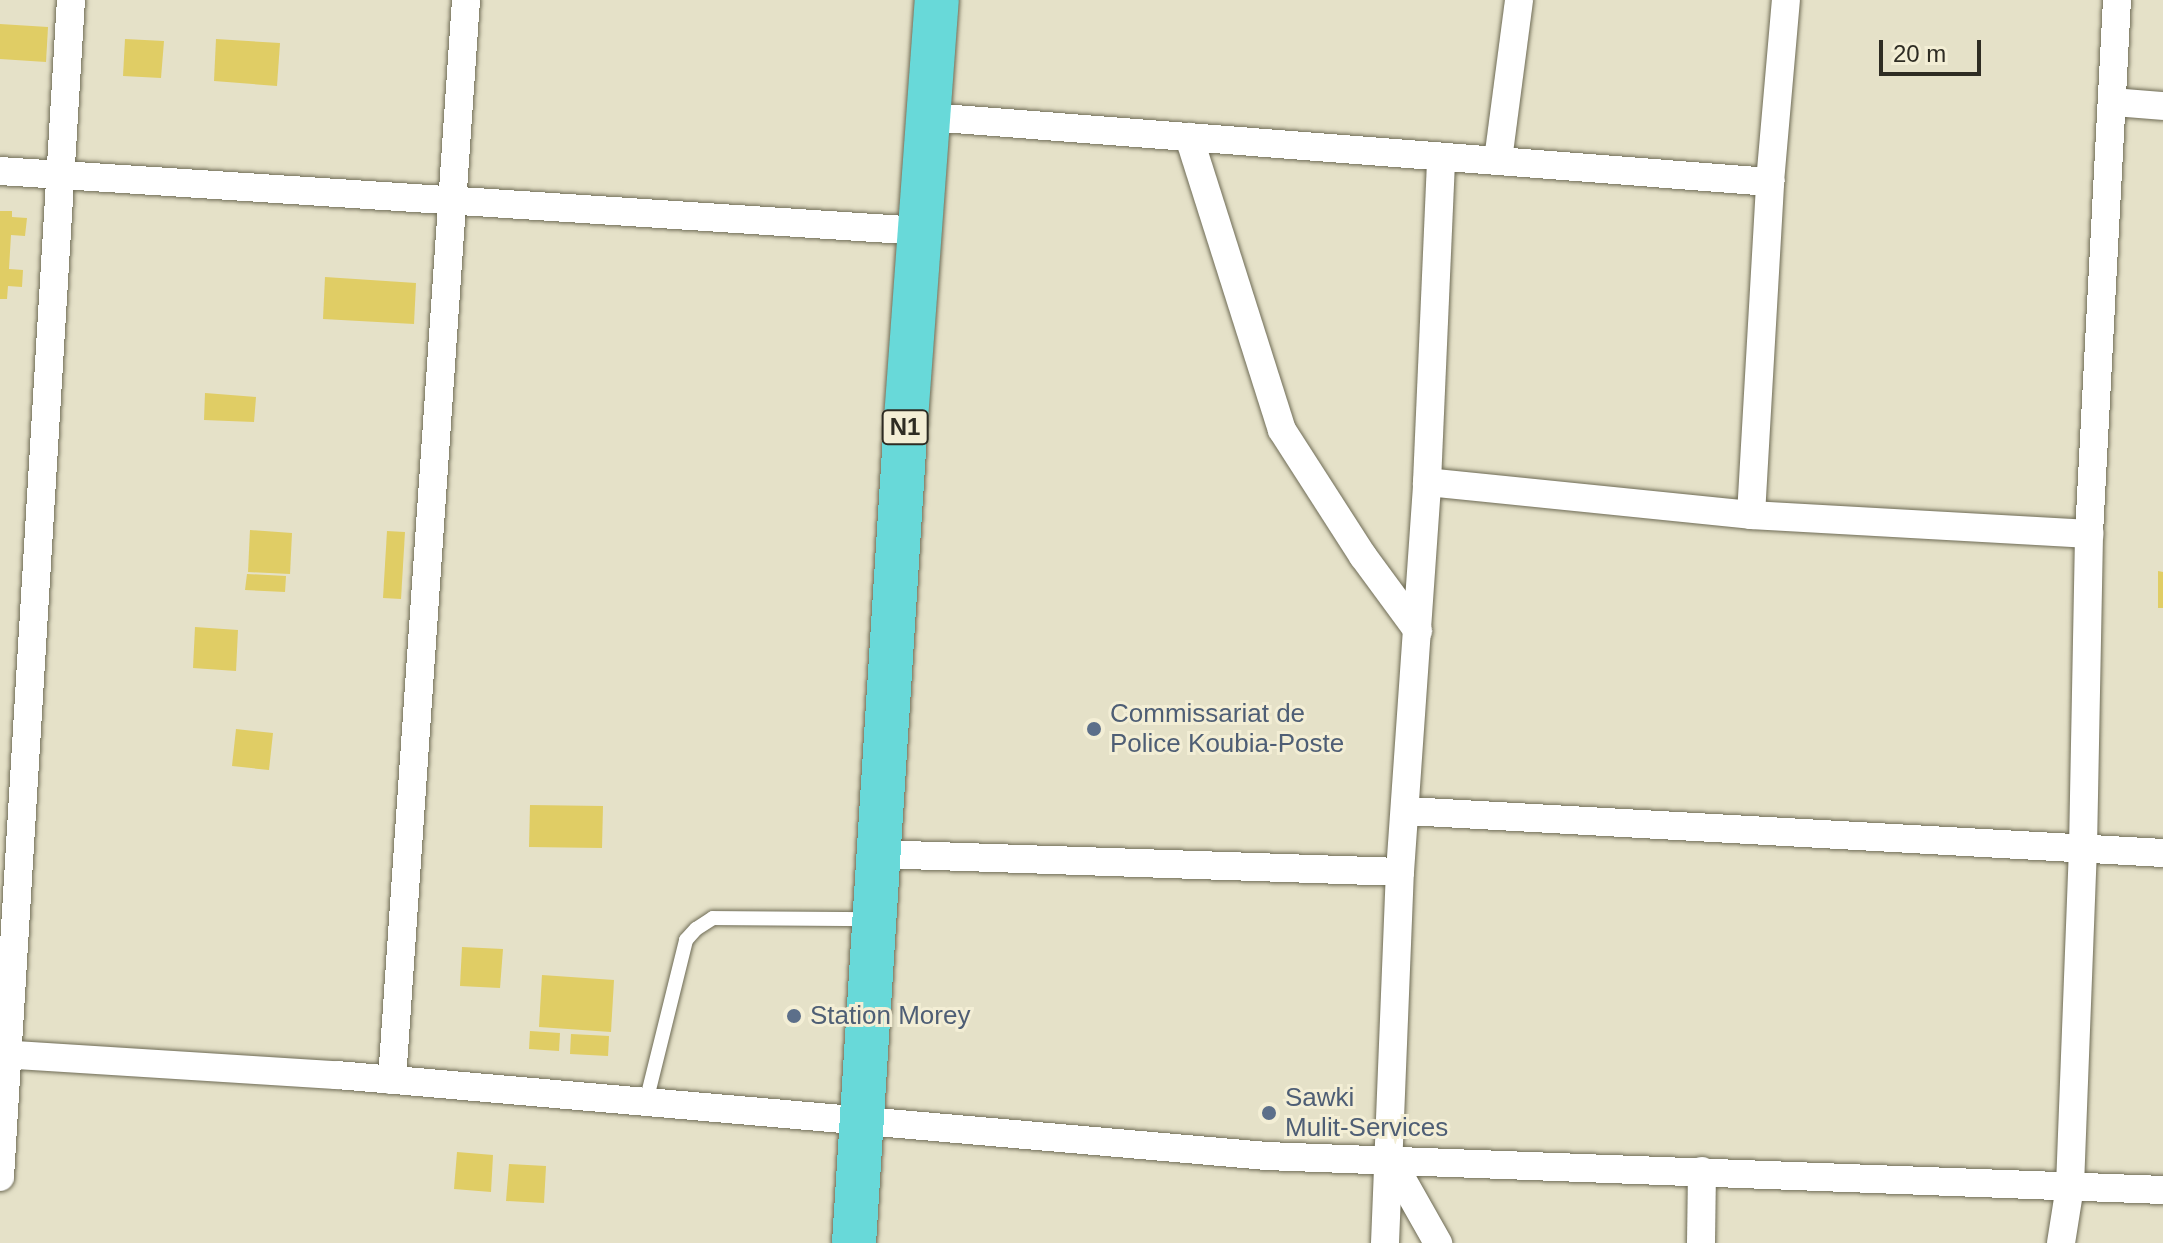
<!DOCTYPE html>
<html>
<head>
<meta charset="utf-8">
<style>
	body { margin:0 }
	#map { position:relative; width:2163px; height:1243px; overflow:hidden; background:#e5e1c8; font-family:Arial,sans-serif }
	div>[style] { position:absolute }
	.building>* { inset:0; background:#e0cd65 }
	.roads { filter:drop-shadow(0 0 2px #6e6b55) drop-shadow(0 0 2px #6e6b55) }
	.service>* { height:14px; margin:-7px; padding:0 7px; transform-origin:7px; border-radius:7px; background:#fff }
	.minor>* { height:28px; margin:-14px; padding:0 14px; transform-origin:14px; border-radius:14px; background:#fff }
	.primary>* { height:44px; margin:-22px; padding:0 22px; transform-origin:22px; border-radius:22px; background:#68d9d9 }
	.dots>* { width:22px; height:22px; translate:-50% -50%; box-sizing:border-box; border:4px solid #f3eed5; border-radius:50% }
	span { translate:-50% -50%; white-space:nowrap; text-align:center; line-height:1.15; -webkit-text-stroke:6px #f3eed5; paint-order:stroke }
	.shield-label span { padding:2px 6px; background:#f3eed5; border:2px solid; border-radius:6px; -webkit-text-stroke-width:0 }
	.shield-label { font-size:24px; color:#2e2c23; font-weight:700 }
	.service-label { font-size:26px; color:#4e5e75 }
	.left { translate:0 -50%; text-align:left }
	.scale { position:absolute; left:1879px; top:40px; width:102px; height:36px; box-sizing:border-box; border:4px solid #2e2c23; border-top:0; padding-left:10px; font-size:24px; line-height:28px; white-space:nowrap; color:#2e2c23; -webkit-text-stroke:6px #f3eed5; paint-order:stroke }
</style>
</head>
<body>
<div id="map">
	<div class="building">
		<div style="clip-path:polygon(0 24px,48px 27px,46px 62px,0 59px)"></div>
		<div style="clip-path:polygon(125px 39px,164px 41px,161px 78px,123px 76px)"></div>
		<div style="clip-path:polygon(216px 39px,280px 43px,277px 86px,214px 81px)"></div>
		<div style="clip-path:polygon(0 211px,12px 211px,12px 217px,27px 218px,25px 236px,11px 235px,9px 269px,23px 270px,22px 287px,8px 286px,7px 299px,0 299px)"></div>
		<div style="clip-path:polygon(325px 277px,416px 283px,414px 324px,323px 319px)"></div>
		<div style="clip-path:polygon(205px 393px,256px 397px,254px 422px,204px 420px)"></div>
		<div style="clip-path:polygon(250px 530px,292px 533px,290px 574px,248px 572px)"></div>
		<div style="clip-path:polygon(387px 531px,405px 532px,401px 599px,383px 598px)"></div>
		<div style="clip-path:polygon(2158px 571px,2163px 572px,2163px 608px,2158px 608px)"></div>
		<div style="clip-path:polygon(247px 574px,286px 576px,285px 592px,245px 590px)"></div>
		<div style="clip-path:polygon(195px 627px,238px 630px,236px 671px,193px 668px)"></div>
		<div style="clip-path:polygon(236px 729px,273px 733px,269px 770px,232px 766px)"></div>
		<div style="clip-path:polygon(530px 805px,603px 806px,602px 848px,529px 847px)"></div>
		<div style="clip-path:polygon(462px 947px,503px 949px,500px 988px,460px 986px)"></div>
		<div style="clip-path:polygon(542px 975px,614px 980px,611px 1032px,539px 1027px)"></div>
		<div style="clip-path:polygon(530px 1031px,560px 1033px,559px 1051px,529px 1049px)"></div>
		<div style="clip-path:polygon(571px 1034px,609px 1036px,608px 1056px,570px 1054px)"></div>
		<div style="clip-path:polygon(457px 1152px,493px 1155px,491px 1192px,454px 1189px)"></div>
		<div style="clip-path:polygon(509px 1164px,546px 1166px,544px 1203px,506px 1201px)"></div>
	</div>
	<div class="roads">
		<div class="service">
			<div style="left:646px;top:1102px;width:167px;rotate:-76.1deg"></div>
			<div style="left:686px;top:940px;width:15px;rotate:-48deg"></div>
			<div style="left:696px;top:929px;width:20px;rotate:-33deg"></div>
			<div style="left:713px;top:918px;width:158px;rotate:0.4deg"></div>
		</div>
		<div class="minor">
			<div style="left:2113px;top:102px;width:50px;rotate:4.6deg"></div>
			<div style="left:929px;top:117px;width:844px;rotate:4.42deg"></div>
			<div style="left:1189px;top:137px;width:307px;rotate:72.4deg"></div>
			<div style="left:1282px;top:430px;width:150px;rotate:57.3deg"></div>
			<div style="left:1363px;top:556px;width:93px;rotate:53.7deg"></div>
			<div style="left:1498px;top:160px;width:161px;rotate:-82.5deg"></div>
			<div style="left:0;top:171px;width:922px;rotate:3.73deg"></div>
			<div style="left:1427px;top:482px;width:326px;rotate:5.8deg"></div>
			<div style="left:1751px;top:515px;width:339px;rotate:3.2deg"></div>
			<div style="left:1751px;top:515px;width:334px;rotate:-86.7deg"></div>
			<div style="left:1770px;top:182px;width:183px;rotate:-85deg"></div>
			<div style="left:1407px;top:811px;width:757px;rotate:3.18deg"></div>
			<div style="left:877px;top:854px;width:523px;rotate:1.97deg"></div>
			<div style="left:0;top:1054px;width:338px;rotate:3.6deg"></div>
			<div style="left:337px;top:1075px;width:933px;rotate:4.98deg"></div>
			<div style="left:1266px;top:1156px;width:898px;rotate:2.17deg"></div>
			<div style="left:392px;top:1080px;width:1083px;rotate:-86.08deg"></div>
			<div style="left:1390px;top:1158px;width:98px;rotate:60.5deg"></div>
			<div style="left:0;top:1177px;width:1179px;rotate:-86.55deg"></div>
			<div style="left:1385px;top:1243px;width:371px;rotate:-87.7deg"></div>
			<div style="left:1400px;top:872px;width:391px;rotate:-86deg"></div>
			<div style="left:1427px;top:482px;width:325px;rotate:-87.5deg"></div>
			<div style="left:1701px;top:1243px;width:72px;rotate:-89.2deg"></div>
			<div style="left:2061px;top:1243px;width:58px;rotate:-81deg"></div>
			<div style="left:2070px;top:1186px;width:338px;rotate:-87.8deg"></div>
			<div style="left:2083px;top:848px;width:314px;rotate:-88.9deg"></div>
			<div style="left:2089px;top:534px;width:535px;rotate:-87deg"></div>
		</div>
		<div class="primary">
			<div style="left:854px;top:1243px;width:826px;rotate:-86.39deg"></div>
			<div style="left:906px;top:419px;width:420px;rotate:-85.8deg"></div>
		</div>
	</div>
	<div class="dots">
		<div style="left:1094px;top:729px;background:#5c6f8a"></div>
		<div style="left:794px;top:1016px;background:#5c6f8a"></div>
		<div style="left:1269px;top:1113px;background:#5c6f8a"></div>
	</div>
	<div class="shield-label">
		<span style="left:905px;top:427px">N1</span>
	</div>
	<div class="service-label">
		<span class="left" style="left:1110px;top:729px">Commissariat de<br>Police Koubia-Poste</span>
		<span class="left" style="left:810px;top:1016px">Station Morey</span>
		<span class="left" style="left:1285px;top:1113px">Sawki<br>Mulit-Services</span>
	</div>
	<div class="scale">20 m</div>
</div>
</body>
</html>
